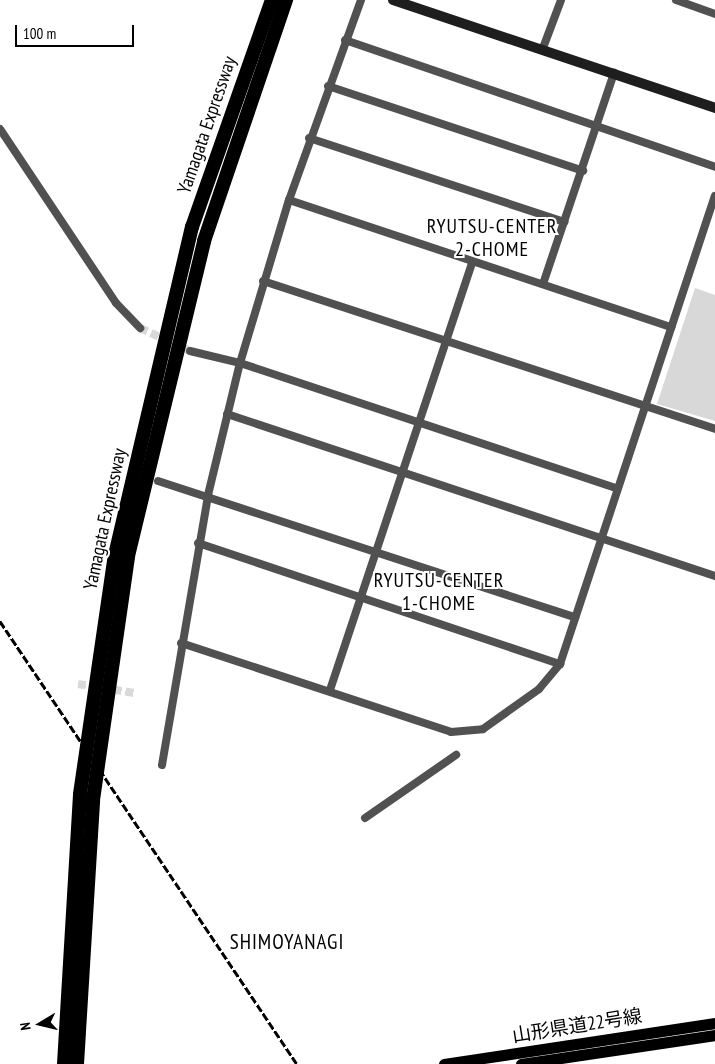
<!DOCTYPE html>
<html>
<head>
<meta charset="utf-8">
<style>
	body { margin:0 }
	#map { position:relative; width:715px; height:1064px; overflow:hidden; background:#fff; font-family:"PT Sans Narrow","Noto Sans JP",sans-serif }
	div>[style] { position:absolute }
	.green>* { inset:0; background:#d8d8d8 }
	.street-tunnel>* { height:8px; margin-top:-4px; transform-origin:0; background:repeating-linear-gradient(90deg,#d9d9d9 0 8px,transparent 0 12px) }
	.street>* { height:8px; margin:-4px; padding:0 4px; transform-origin:4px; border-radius:4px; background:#515151 }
	.secondary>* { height:10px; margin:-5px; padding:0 5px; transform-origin:5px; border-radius:5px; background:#1e1e1e }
	.primary>* { height:11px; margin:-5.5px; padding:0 5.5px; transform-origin:5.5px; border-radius:5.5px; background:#000 }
	.highway>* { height:14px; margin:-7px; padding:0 7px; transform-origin:7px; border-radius:7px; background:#000 }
	.rail>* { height:2.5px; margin-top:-1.25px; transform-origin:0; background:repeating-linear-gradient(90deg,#000 0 8px,transparent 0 10.5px) }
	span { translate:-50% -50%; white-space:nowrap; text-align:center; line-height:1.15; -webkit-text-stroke:4px #fff; paint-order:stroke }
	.street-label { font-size:19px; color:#000 }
	.neighbourhood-label { font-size:20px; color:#000; letter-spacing:1px }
	.quarter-label { font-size:21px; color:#000; letter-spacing:1px }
	.north { position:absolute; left:15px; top:999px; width:50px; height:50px; -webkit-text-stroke:4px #fff; paint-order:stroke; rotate:261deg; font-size:14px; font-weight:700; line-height:20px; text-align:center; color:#000 }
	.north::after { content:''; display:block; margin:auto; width:18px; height:22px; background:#000; clip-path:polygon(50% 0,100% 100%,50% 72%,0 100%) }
	.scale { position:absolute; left:15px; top:25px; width:119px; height:22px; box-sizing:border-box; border:2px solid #000; border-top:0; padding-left:6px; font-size:15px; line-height:18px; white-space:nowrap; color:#000; -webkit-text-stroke:4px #fff; paint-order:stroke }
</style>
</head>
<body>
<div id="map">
	<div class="green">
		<div style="clip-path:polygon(695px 288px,715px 295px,715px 421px,657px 404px)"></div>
	</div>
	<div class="street-tunnel">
		<div style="left:140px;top:328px;width:55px;rotate:24.7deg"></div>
		<div style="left:78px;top:684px;width:57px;rotate:9.1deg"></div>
	</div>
	<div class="street">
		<div style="left:676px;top:0;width:41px;rotate:19.7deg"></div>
		<div style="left:345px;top:40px;width:391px;rotate:18.9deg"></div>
		<div style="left:543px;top:48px;width:51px;rotate:-69.4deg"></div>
		<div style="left:328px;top:86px;width:269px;rotate:18.4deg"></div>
		<div style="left:0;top:129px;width:209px;rotate:56.3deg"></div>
		<div style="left:116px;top:303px;width:35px;rotate:46deg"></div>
		<div style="left:309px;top:138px;width:269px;rotate:18.2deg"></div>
		<div style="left:289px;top:200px;width:403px;rotate:18.4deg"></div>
		<div style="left:263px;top:281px;width:476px;rotate:18.1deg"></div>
		<div style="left:543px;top:284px;width:223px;rotate:-71.4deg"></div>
		<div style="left:190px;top:351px;width:51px;rotate:13.5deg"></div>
		<div style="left:240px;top:363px;width:396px;rotate:18.4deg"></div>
		<div style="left:227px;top:414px;width:514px;rotate:18.36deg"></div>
		<div style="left:158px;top:481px;width:439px;rotate:18.1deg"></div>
		<div style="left:198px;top:543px;width:382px;rotate:18.5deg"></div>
		<div style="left:181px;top:643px;width:284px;rotate:18.2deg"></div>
		<div style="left:451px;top:732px;width:32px;rotate:-5deg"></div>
		<div style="left:483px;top:729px;width:69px;rotate:-35.5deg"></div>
		<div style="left:539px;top:689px;width:33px;rotate:-50deg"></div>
		<div style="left:560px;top:664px;width:493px;rotate:-71.7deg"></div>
		<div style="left:330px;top:690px;width:451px;rotate:-71.6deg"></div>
		<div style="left:162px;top:765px;width:274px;rotate:-80.3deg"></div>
		<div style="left:208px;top:495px;width:136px;rotate:-76.4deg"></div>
		<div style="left:240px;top:363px;width:170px;rotate:-73.3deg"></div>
		<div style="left:289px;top:200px;width:213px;rotate:-70.2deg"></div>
		<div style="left:365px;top:818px;width:111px;rotate:-34.7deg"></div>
	</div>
	<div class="secondary">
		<div style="left:393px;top:0;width:340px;rotate:18.5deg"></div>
	</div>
	<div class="primary">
		<div style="left:444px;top:1064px;width:274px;rotate:-8.6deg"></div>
		<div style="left:521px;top:1064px;width:196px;rotate:-8.5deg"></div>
	</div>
	<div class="highway">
		<div style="left:64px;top:1064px;width:270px;rotate:-86.6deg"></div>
		<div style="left:80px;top:794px;width:242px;rotate:-81.7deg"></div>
		<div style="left:115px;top:555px;width:337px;rotate:-76.8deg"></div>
		<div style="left:192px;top:227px;width:241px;rotate:-70.6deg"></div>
		<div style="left:77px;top:1064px;width:264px;rotate:-86.5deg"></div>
		<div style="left:93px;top:800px;width:246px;rotate:-81.8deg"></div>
		<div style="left:128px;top:556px;width:324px;rotate:-76.4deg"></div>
		<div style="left:204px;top:241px;width:255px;rotate:-71.2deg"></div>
	</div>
	<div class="rail">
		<div style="left:0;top:621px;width:533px;rotate:56.16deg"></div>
	</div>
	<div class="street-label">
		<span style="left:207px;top:125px;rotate:-71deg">Yamagata Expressway</span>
		<span style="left:105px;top:519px;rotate:-78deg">Yamagata Expressway</span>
		<span style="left:577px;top:1026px;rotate:-9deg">山形県道22号線</span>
	</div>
	<div class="neighbourhood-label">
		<span style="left:492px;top:238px">RYUTSU-CENTER<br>2-CHOME</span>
		<span style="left:439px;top:592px">RYUTSU-CENTER<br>1-CHOME</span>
	</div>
	<div class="quarter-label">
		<span style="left:287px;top:942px">SHIMOYANAGI</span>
	</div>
	<div class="north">N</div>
	<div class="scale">100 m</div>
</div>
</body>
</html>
